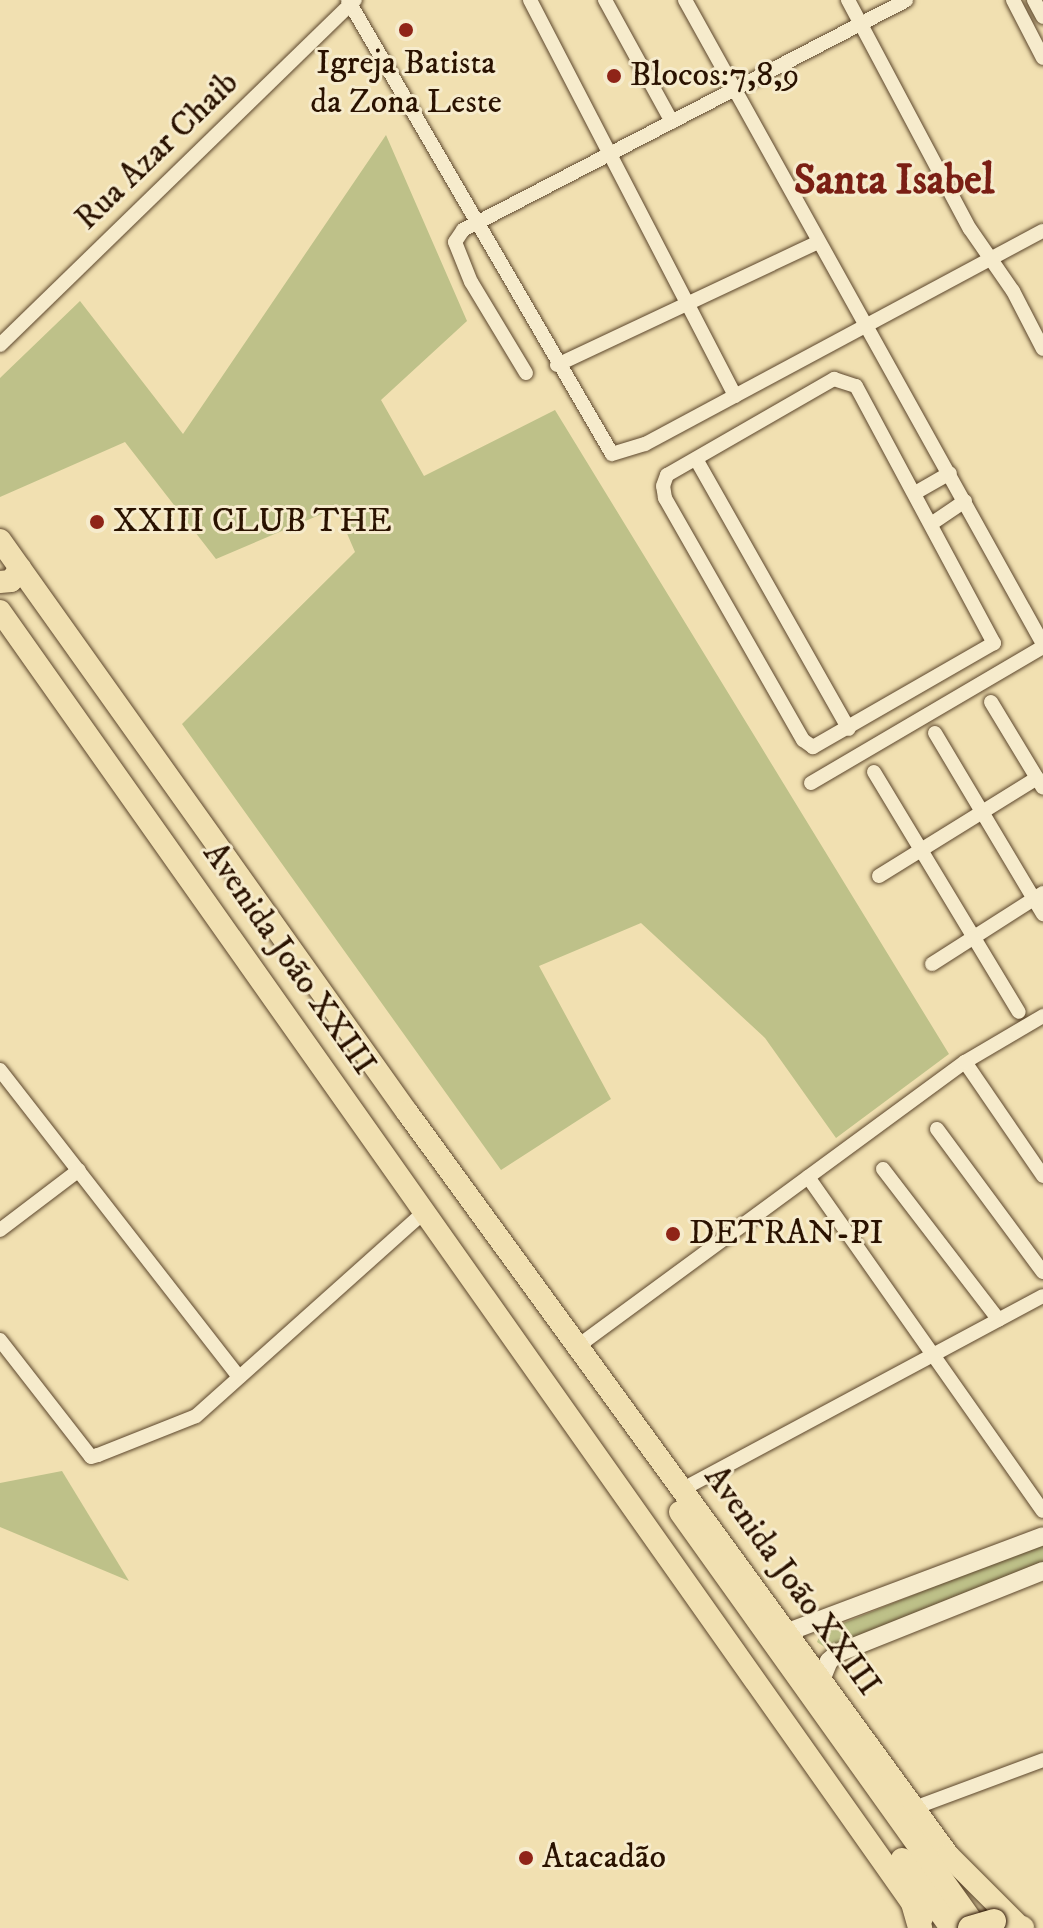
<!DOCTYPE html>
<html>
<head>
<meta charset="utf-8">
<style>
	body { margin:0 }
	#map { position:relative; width:1043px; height:1928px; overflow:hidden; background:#f1e0b1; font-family:"IM FELL DW Pica",serif }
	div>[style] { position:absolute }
	.green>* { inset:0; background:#bec189 }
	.roads { filter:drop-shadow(0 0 2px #5c462c) drop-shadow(0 0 2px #5c462c) }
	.minor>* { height:14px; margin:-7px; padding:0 7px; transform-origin:7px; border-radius:7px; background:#f6ebcc }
	.tertiary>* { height:18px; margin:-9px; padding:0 9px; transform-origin:9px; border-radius:9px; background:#f6ebcc }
	.primary>* { height:22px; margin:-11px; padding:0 11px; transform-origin:11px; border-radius:11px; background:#f1e0b1 }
	.trunk>* { height:24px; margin:-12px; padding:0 12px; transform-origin:12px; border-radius:12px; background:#f1e0b1 }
	.bridges { filter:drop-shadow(0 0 2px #2a1200) drop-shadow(0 0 2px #2a1200) }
	.trunk-bridge>* { height:24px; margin:-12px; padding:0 12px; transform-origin:12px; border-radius:12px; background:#f1e0b1 }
	.dots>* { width:22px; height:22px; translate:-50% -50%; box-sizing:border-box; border:4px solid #f6ebcc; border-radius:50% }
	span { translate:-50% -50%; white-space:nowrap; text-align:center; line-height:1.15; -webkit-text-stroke:6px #f6ebcc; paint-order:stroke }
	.poi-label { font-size:34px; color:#2a1200 }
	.left { translate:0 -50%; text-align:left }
	.street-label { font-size:34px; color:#2a1200 }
	.district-label { font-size:42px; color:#7a1f14; font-weight:700 }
</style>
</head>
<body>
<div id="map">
	<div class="green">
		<div style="clip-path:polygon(386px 135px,467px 321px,381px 400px,424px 476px,555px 410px,949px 1054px,836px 1138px,765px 1038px,641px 923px,539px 966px,611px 1099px,501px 1170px,182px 724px,355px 552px,336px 508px,216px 559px,125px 442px,0 497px,0 378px,80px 301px,183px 434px)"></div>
		<div style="clip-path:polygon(62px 1471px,129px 1581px,0 1527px,0 1483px)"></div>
		<div style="clip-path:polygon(1043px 1543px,1043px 1564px,829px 1650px,817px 1642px,821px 1632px)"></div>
	</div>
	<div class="roads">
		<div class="minor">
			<div style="left:348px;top:0;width:525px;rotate:59.82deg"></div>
			<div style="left:612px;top:454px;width:34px;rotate:-17deg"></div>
			<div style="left:645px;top:444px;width:451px;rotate:-28.2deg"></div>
			<div style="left:530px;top:0;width:446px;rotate:62.6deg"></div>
			<div style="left:605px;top:0;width:139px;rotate:61.2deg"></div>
			<div style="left:685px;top:0;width:737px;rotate:60.93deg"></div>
			<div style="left:848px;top:0;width:259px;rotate:62deg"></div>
			<div style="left:970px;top:229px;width:75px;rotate:55.3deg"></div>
			<div style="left:1013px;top:291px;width:65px;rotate:62.7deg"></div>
			<div style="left:1013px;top:0;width:65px;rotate:62.7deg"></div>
			<div style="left:1034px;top:0;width:19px;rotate:62deg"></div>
			<div style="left:0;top:345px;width:495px;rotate:-44.2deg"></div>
			<div style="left:557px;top:365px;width:286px;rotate:-25.2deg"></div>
			<div style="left:526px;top:373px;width:106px;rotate:-121.1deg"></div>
			<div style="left:471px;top:282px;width:43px;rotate:-111.8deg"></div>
			<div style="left:455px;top:242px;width:14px;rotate:-56deg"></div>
			<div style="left:463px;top:230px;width:499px;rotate:-27.4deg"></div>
			<div style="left:834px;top:379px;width:23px;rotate:18deg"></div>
			<div style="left:856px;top:386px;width:292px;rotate:61.8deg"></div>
			<div style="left:994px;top:643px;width:209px;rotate:150.1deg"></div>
			<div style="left:813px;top:747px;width:12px;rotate:-145deg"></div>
			<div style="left:803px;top:740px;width:279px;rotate:-119.7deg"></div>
			<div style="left:665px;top:498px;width:12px;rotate:-99deg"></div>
			<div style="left:663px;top:486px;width:12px;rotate:-70deg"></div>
			<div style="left:667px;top:475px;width:193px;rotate:-29.9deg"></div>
			<div style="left:696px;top:459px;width:310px;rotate:60.5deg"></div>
			<div style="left:915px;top:493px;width:40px;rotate:-29.7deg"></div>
			<div style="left:931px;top:524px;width:41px;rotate:-34.1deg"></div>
			<div style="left:991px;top:702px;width:100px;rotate:58.8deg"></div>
			<div style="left:935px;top:733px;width:211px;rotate:59.2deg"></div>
			<div style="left:874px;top:772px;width:280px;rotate:58.9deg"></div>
			<div style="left:811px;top:783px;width:269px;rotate:-30.4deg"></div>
			<div style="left:879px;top:876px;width:186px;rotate:-31.8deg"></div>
			<div style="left:932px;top:964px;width:132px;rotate:-32.6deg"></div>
			<div style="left:965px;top:1062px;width:138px;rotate:55.6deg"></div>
			<div style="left:0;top:1070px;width:389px;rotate:52.1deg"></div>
			<div style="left:937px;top:1129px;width:178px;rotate:53.5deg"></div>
			<div style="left:883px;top:1169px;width:190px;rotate:52.5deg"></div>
			<div style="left:808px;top:1177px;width:408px;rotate:54.9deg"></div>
			<div style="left:0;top:1230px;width:99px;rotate:-37.2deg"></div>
			<div style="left:0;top:1340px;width:148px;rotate:52.1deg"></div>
			<div style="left:91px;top:1457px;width:7px;rotate:-16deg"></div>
			<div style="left:98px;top:1455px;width:105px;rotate:-21.7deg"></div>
			<div style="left:196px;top:1416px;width:309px;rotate:-41.8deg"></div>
			<div style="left:578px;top:1346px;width:480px;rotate:-36.3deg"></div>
			<div style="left:965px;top:1062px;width:91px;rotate:-30.5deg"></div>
			<div style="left:683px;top:1489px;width:408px;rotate:-28.2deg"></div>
			<div style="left:914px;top:1808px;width:138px;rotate:-20.4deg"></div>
		</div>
		<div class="tertiary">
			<div style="left:788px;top:1632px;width:272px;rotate:-20.6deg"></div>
			<div style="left:822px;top:1678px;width:18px;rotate:-68deg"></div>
			<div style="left:829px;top:1661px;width:12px;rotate:-42deg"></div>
			<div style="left:838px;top:1653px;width:221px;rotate:-21.8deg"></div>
		</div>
		<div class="primary">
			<div style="left:0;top:540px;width:702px;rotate:54.57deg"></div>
			<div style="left:407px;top:1112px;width:919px;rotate:53.94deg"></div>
			<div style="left:948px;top:1855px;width:100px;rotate:45deg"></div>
			<div style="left:0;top:582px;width:11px;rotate:-5deg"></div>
			<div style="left:11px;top:581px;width:16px;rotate:-55deg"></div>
			<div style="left:0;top:611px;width:1599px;rotate:54.78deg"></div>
			<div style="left:680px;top:1512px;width:511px;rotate:54.48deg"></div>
			<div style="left:902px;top:1859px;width:85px;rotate:54.6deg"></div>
		</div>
		<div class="trunk">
			<div style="left:913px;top:1903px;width:26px;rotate:74deg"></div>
			<div style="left:994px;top:1921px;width:29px;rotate:14deg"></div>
		</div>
	</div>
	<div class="bridges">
		<div class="trunk-bridge">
			<div style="left:970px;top:1928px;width:25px;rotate:-16deg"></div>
		</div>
	</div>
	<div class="dots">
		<div style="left:406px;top:30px;background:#8f2418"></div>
		<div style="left:614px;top:76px;background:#8f2418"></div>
		<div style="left:97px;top:522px;background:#8f2418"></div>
		<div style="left:673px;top:1234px;background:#8f2418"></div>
		<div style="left:526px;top:1858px;background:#8f2418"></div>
	</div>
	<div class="poi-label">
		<span style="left:406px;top:83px">Igreja Batista<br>da Zona Leste</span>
		<span class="left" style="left:630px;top:76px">Blocos:7,8,9</span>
		<span class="left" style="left:113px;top:522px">XXIII CLUB THE</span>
		<span class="left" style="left:689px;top:1234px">DETRAN-PI</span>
		<span class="left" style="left:542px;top:1858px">Atacadão</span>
	</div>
	<div class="street-label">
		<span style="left:157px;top:151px;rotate:-44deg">Rua Azar Chaib</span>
		<span style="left:289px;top:959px;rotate:55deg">Avenida João XXIII</span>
		<span style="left:792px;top:1581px;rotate:54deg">Avenida João XXIII</span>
	</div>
	<div class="district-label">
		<span style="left:894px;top:181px">Santa Isabel</span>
	</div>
</div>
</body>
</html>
